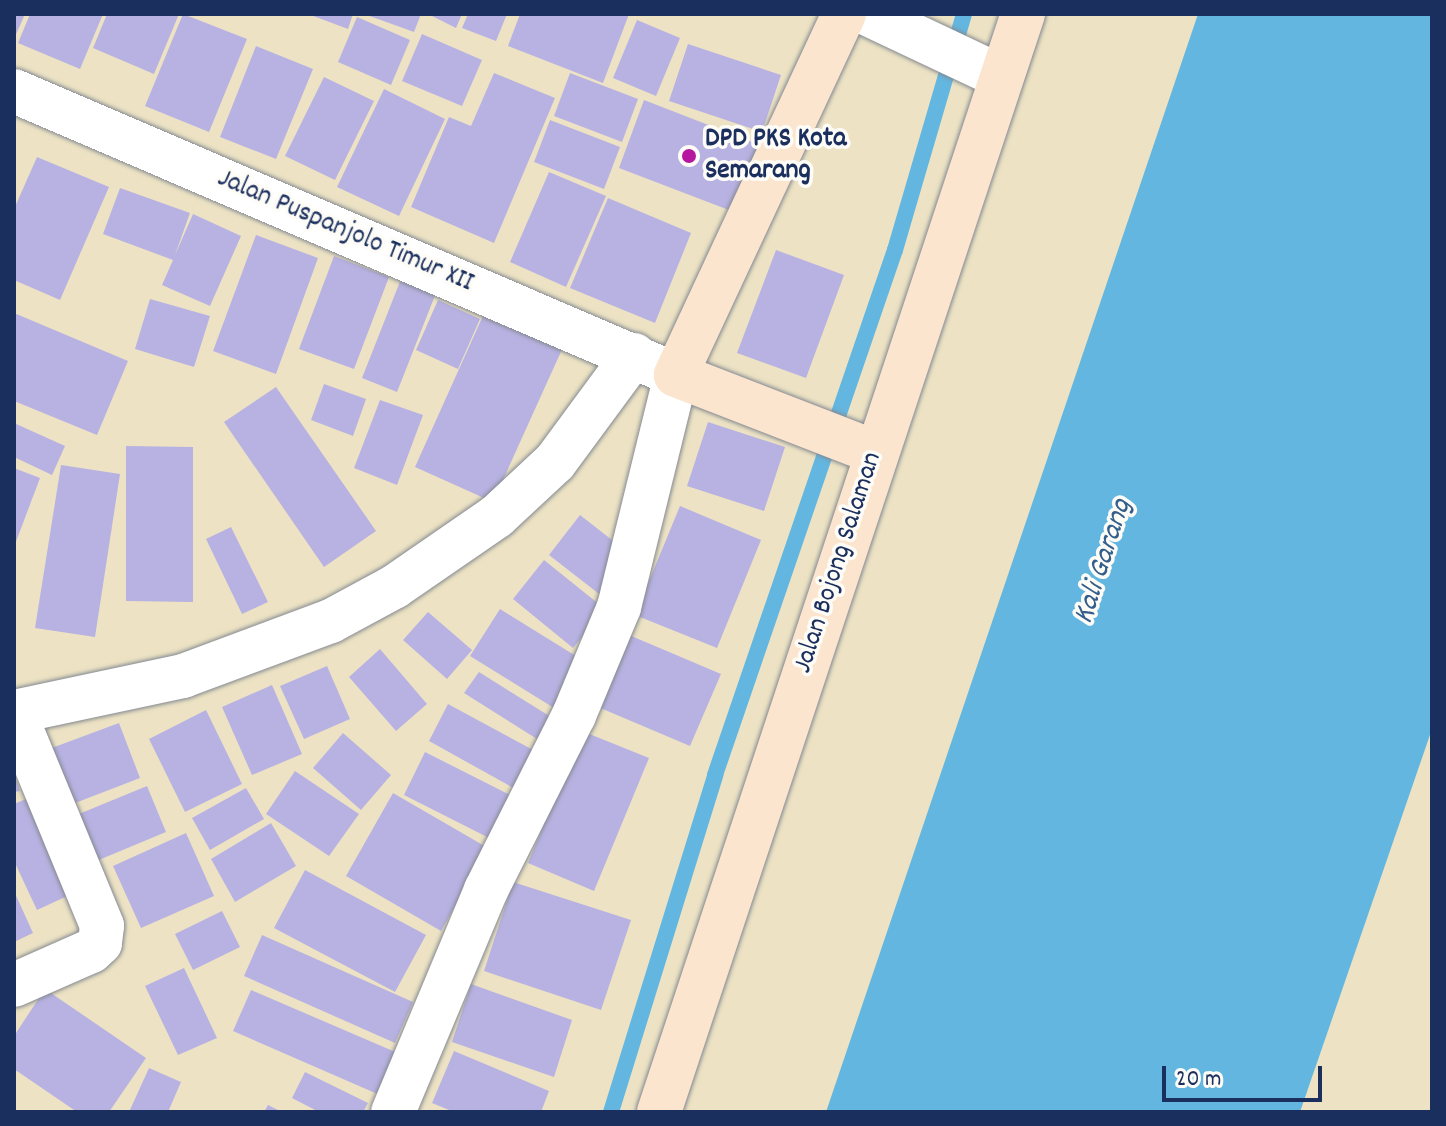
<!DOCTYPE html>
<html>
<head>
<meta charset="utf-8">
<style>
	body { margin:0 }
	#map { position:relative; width:1446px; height:1126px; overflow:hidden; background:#ede3c4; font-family:Dekko,sans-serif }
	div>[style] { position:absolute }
	.water>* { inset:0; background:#63b6df }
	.stream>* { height:16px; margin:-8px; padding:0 8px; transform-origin:8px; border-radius:8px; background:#63b6df }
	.building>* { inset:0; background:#b8b2e2 }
	.roads { filter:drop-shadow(0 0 2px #848991) drop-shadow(0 0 2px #848991) }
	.street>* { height:44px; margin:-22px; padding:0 22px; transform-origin:22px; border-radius:22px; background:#fff }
	.secondary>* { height:44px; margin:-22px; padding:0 22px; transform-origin:22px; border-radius:22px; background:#fce5cf }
	.dots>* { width:22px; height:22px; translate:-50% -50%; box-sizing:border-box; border:4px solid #fdfcf7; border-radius:50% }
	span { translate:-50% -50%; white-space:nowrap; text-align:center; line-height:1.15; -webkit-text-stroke:7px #fdfcf7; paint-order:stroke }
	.poi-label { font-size:28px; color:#1b2f5e; font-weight:700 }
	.left { translate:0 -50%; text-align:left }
	.street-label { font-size:28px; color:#1b2f5e }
	.water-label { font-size:30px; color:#345e8b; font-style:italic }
	.frame { position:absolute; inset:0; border:16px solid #1b2f5e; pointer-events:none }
	.scale { position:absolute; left:1162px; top:1066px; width:160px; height:36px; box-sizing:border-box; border:4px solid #1b2f5e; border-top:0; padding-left:10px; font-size:24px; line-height:28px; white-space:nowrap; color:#1b2f5e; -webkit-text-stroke:6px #fdfcf7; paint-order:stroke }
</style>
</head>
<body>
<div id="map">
	<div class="water">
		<div style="clip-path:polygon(1198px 14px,1432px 14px,1432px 729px,1300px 1112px,826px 1112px)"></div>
	</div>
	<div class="stream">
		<div style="left:611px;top:1112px;width:353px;rotate:-72.8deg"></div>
		<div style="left:715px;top:775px;width:555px;rotate:-71.08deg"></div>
		<div style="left:895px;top:250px;width:246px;rotate:-73.7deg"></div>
	</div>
	<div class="building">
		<div style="clip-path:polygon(14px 14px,25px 14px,14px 39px)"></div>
		<div style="clip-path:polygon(30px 14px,103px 14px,80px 69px,18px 43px)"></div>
		<div style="clip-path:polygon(107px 14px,179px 14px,154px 74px,93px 48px)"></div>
		<div style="clip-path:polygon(183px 14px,247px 39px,209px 132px,145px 106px)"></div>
		<div style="clip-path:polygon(308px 14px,353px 14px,348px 29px)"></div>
		<div style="clip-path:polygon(364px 14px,421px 14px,414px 32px)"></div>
		<div style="clip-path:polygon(428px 14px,462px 14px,456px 28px)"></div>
		<div style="clip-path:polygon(468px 14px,507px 14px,496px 41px,462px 28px)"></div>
		<div style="clip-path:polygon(520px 14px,629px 14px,603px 83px,508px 46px)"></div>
		<div style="clip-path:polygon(357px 17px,410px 40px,391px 85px,338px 62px)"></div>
		<div style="clip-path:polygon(637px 20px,680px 38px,656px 96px,613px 78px)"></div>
		<div style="clip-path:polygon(422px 34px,482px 60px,462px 106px,402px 81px)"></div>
		<div style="clip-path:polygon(688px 44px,781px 75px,762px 132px,669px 101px)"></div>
		<div style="clip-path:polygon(256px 46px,313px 69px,276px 159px,220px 137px)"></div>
		<div style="clip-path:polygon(494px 73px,555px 98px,494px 243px,411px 207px,449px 117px,471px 126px)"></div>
		<div style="clip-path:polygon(570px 73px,638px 99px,622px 142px,554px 116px)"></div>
		<div style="clip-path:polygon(324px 77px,374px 101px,335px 180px,285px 156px)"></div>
		<div style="clip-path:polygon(384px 89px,445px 119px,399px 216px,337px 187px)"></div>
		<div style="clip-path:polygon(644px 100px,760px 145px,734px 212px,619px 168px)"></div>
		<div style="clip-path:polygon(550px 120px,620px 147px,604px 189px,534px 162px)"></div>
		<div style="clip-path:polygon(37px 157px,109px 187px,60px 300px,14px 280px,14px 209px)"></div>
		<div style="clip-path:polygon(549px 172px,606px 196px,566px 287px,510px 262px)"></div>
		<div style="clip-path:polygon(120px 188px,190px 213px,175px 255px,193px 214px,241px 236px,210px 306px,162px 285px,173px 260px,103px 234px)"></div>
		<div style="clip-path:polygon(608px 198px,691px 233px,655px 323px,570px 288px)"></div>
		<div style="clip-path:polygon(256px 235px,318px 258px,276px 374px,213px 351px)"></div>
		<div style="clip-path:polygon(776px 250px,844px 275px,806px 378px,737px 353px)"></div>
		<div style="clip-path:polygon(334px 256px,389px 277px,354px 369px,299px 349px)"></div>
		<div style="clip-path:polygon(401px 279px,436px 293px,397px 392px,362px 378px)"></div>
		<div style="clip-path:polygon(150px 299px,210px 316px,194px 367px,135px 349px)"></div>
		<div style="clip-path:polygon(438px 300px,480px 319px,458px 369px,416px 350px)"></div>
		<div style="clip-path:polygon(486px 309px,564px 345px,493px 502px,415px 467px)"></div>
		<div style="clip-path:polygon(14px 313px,128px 361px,97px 435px,14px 401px)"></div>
		<div style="clip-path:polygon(324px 384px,366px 399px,353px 436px,311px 420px)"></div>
		<div style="clip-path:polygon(276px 387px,376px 531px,324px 567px,224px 422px)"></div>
		<div style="clip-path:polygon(380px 400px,423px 415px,397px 485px,354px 468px)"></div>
		<div style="clip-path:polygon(708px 422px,785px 447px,764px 511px,687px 486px)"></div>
		<div style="clip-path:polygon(14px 423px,65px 446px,52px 475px,14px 457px)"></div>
		<div style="clip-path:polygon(126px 446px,193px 447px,193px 602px,126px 601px)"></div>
		<div style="clip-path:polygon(61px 465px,120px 474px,95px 637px,35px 628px)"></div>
		<div style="clip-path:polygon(14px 468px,40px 478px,14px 547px)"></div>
		<div style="clip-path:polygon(680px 506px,761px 540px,717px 648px,635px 615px)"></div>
		<div style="clip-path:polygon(580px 515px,635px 558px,603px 597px,549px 555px)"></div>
		<div style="clip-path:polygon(231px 527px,268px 602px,242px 614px,206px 539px)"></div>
		<div style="clip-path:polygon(544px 560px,605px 609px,573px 648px,513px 599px)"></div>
		<div style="clip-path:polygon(500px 609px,584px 661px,554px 708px,470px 656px)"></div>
		<div style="clip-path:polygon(428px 612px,472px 650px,447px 679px,403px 640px)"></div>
		<div style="clip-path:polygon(629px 635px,721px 674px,690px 746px,598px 707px)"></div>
		<div style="clip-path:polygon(380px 649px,427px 704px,396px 731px,349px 677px)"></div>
		<div style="clip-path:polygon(327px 666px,350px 719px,304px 739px,280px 686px)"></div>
		<div style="clip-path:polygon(479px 672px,551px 717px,537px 739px,464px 693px)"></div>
		<div style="clip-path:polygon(272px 685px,302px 754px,252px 775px,222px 707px)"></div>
		<div style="clip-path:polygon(448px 704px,548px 758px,528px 796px,429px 741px)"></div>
		<div style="clip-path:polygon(206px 710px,242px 784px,185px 812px,149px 739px)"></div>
		<div style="clip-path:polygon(119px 723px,140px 778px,70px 805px,49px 749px)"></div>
		<div style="clip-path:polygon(582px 731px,649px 758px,594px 891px,528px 863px)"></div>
		<div style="clip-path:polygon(343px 733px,391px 775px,361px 810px,313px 768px)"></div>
		<div style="clip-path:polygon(425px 752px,516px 798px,495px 841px,404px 795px)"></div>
		<div style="clip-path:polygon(295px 771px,359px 814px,329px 856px,266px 814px)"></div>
		<div style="clip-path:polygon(14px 774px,20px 791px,14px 792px)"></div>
		<div style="clip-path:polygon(147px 786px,166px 832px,94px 862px,74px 816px)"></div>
		<div style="clip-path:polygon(246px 788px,264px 819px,210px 850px,192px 818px)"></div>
		<div style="clip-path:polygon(393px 793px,488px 848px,441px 931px,346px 876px)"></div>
		<div style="clip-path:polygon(31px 797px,76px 892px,37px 910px,14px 861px,14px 804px)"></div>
		<div style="clip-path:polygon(271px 823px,296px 866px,235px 902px,211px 859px)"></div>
		<div style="clip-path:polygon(186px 833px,214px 896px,141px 928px,113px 866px)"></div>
		<div style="clip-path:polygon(305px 870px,426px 935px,395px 992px,274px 928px)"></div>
		<div style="clip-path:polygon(513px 882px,631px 920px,601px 1010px,484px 971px)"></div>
		<div style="clip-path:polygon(14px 891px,33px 933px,14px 942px)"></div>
		<div style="clip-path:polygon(222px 911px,240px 947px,193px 970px,175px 934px)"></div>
		<div style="clip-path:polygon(262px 935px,413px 1002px,395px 1043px,244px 976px)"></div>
		<div style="clip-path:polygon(184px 968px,217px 1038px,178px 1055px,145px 986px)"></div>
		<div style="clip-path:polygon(471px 984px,572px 1020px,554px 1077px,452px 1042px)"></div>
		<div style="clip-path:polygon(45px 989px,146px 1058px,109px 1112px,77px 1112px,14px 1069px,14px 1036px)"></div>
		<div style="clip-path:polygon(251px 990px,400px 1054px,382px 1096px,233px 1031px)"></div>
		<div style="clip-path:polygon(454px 1051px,549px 1091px,541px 1112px,454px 1112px,432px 1103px)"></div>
		<div style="clip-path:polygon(149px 1068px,181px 1082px,168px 1112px,129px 1112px)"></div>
		<div style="clip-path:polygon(305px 1072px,368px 1103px,363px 1112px,319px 1112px,292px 1098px)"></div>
		<div style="clip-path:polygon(268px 1105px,282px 1112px,264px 1112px)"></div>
	</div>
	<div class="roads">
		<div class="street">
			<div style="left:868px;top:14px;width:147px;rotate:25.3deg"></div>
			<div style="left:14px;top:91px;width:720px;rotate:23.22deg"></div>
			<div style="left:676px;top:375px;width:239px;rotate:103.8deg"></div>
			<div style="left:619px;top:607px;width:117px;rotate:112.6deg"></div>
			<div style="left:574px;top:715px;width:196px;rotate:116.7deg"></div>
			<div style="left:486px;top:890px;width:241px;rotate:112.7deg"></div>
			<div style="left:14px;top:712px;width:173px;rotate:-12deg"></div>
			<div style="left:183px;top:676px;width:158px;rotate:-20.4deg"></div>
			<div style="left:331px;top:621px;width:72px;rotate:-28.4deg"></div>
			<div style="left:394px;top:587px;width:125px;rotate:-34.6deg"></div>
			<div style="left:497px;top:516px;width:79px;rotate:-43deg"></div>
			<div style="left:555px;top:462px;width:133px;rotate:-53.6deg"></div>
			<div style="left:14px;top:712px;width:231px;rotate:67.6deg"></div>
			<div style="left:102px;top:926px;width:17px;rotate:97deg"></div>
			<div style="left:100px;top:943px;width:12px;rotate:138deg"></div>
			<div style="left:91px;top:951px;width:84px;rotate:156.2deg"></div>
		</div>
		<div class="secondary">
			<div style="left:844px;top:14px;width:398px;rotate:115deg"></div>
			<div style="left:676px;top:375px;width:213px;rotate:21.2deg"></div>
			<div style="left:659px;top:1112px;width:1157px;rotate:-71.66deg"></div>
		</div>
	</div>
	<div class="dots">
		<div style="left:689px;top:156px;background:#b5179e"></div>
	</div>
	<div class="poi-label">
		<span class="left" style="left:705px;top:156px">DPD PKS Kota<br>Semarang</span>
	</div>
	<div class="street-label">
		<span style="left:345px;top:232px;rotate:23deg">Jalan Puspanjolo Timur XII</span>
		<span style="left:839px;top:563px;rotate:-72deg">Jalan Bojong Salaman</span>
	</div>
	<div class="water-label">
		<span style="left:1105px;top:562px;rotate:-72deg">Kali Garang</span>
	</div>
	<div class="frame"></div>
	<div class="scale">20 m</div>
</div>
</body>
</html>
